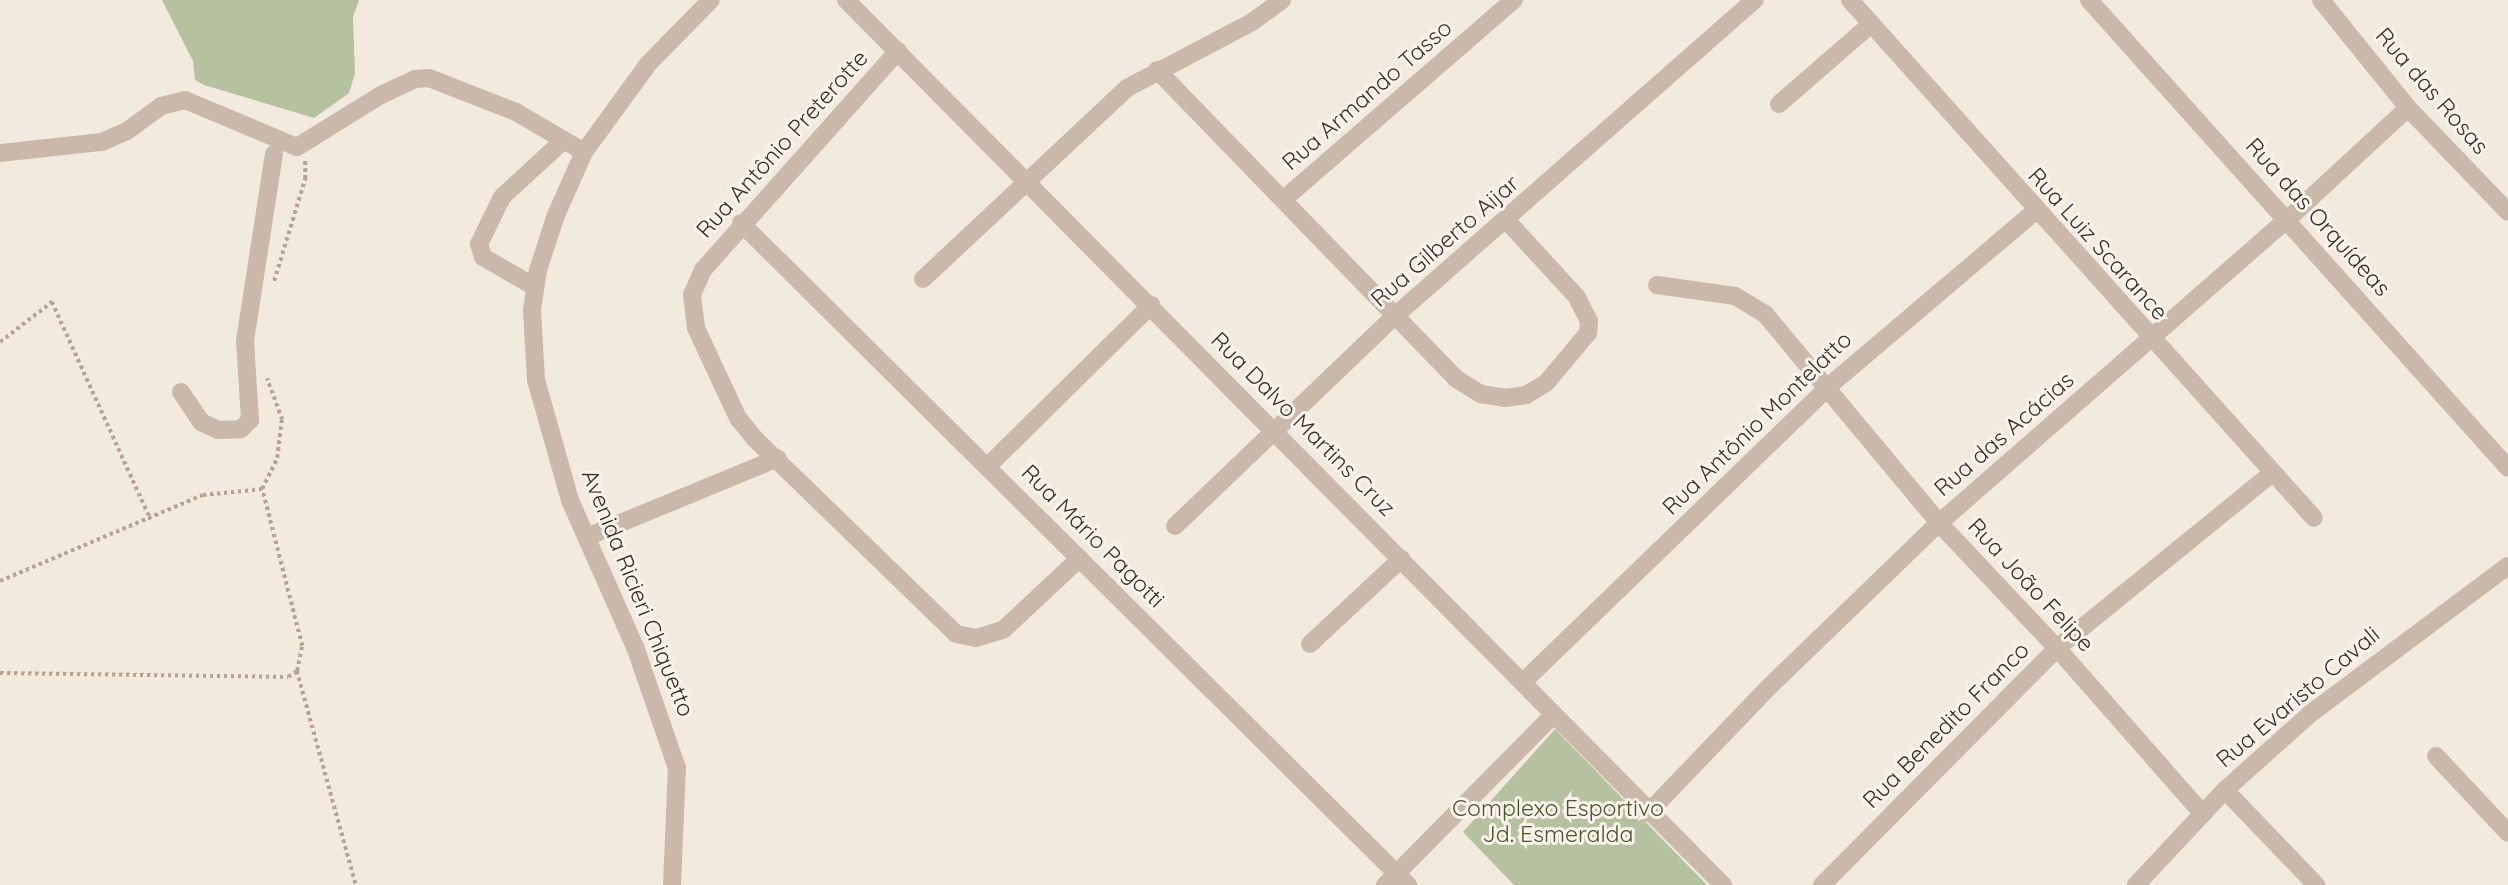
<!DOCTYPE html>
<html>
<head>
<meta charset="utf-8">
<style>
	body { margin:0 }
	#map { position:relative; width:2508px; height:885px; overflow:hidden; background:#f2e9df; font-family:Quicksand,sans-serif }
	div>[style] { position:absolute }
	.green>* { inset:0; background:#b6c1a0 }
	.path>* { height:3.5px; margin-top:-1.75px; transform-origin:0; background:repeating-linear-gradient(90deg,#b6a396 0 3.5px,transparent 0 7px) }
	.minor>* { height:18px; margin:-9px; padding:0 9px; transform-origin:9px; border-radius:9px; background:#cab9ab }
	span { translate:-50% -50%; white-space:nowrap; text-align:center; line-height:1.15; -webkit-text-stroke:6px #faf3ec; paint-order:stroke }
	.street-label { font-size:23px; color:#382f2a }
	.park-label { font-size:23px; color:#48562f }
</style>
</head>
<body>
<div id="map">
	<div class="green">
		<div style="clip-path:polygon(162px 0,359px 0,353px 17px,355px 74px,349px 93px,314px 118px,204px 85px,195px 80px,193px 61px)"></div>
		<div style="clip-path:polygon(1555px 729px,1707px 885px,1514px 885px,1463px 832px)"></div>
	</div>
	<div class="path">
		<div style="left:274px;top:281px;width:107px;rotate:-73.1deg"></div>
		<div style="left:305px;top:179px;width:18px;rotate:-90deg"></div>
		<div style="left:0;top:342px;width:66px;rotate:-37.6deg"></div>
		<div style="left:52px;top:302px;width:239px;rotate:65.6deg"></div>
		<div style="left:0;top:581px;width:220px;rotate:-23deg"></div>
		<div style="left:203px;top:495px;width:59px;rotate:-5.8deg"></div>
		<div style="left:297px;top:671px;width:222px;rotate:74.6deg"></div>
		<div style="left:0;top:673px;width:288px;rotate:0.8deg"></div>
		<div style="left:288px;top:677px;width:11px;rotate:-34deg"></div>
		<div style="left:297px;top:671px;width:25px;rotate:-79deg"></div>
		<div style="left:302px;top:646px;width:162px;rotate:-104.3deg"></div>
		<div style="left:262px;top:489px;width:34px;rotate:-64deg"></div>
		<div style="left:277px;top:458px;width:38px;rotate:-83deg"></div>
		<div style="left:282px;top:420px;width:44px;rotate:-110.1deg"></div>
	</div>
	<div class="minor">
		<div style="left:846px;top:0;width:1246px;rotate:45.26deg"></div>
		<div style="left:1850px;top:0;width:695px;rotate:48.15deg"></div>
		<div style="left:2089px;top:0;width:628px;rotate:48.16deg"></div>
		<div style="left:2321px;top:0;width:139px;rotate:51.1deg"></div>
		<div style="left:2408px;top:108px;width:144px;rotate:46.1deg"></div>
		<div style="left:898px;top:51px;width:293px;rotate:131.7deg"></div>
		<div style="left:703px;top:270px;width:27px;rotate:114deg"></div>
		<div style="left:692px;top:295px;width:33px;rotate:83deg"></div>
		<div style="left:696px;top:328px;width:99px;rotate:65deg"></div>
		<div style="left:738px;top:418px;width:26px;rotate:51deg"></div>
		<div style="left:754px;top:438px;width:281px;rotate:44.1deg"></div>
		<div style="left:956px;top:634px;width:20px;rotate:11deg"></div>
		<div style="left:976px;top:638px;width:28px;rotate:-17deg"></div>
		<div style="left:1003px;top:630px;width:105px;rotate:-43.1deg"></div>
		<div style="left:1157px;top:70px;width:429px;rotate:45.9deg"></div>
		<div style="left:1455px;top:378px;width:31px;rotate:32deg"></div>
		<div style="left:1481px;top:394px;width:24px;rotate:9deg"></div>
		<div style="left:1505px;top:398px;width:21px;rotate:-8deg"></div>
		<div style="left:1526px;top:395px;width:23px;rotate:-31deg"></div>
		<div style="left:1546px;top:383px;width:65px;rotate:-50deg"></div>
		<div style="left:1588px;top:333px;width:12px;rotate:-85deg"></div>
		<div style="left:1589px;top:321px;width:28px;rotate:-117deg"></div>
		<div style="left:1576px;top:296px;width:103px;rotate:-132.6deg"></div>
		<div style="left:1779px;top:104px;width:122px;rotate:-41deg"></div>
		<div style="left:0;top:153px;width:103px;rotate:-6.2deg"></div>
		<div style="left:102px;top:142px;width:27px;rotate:-24deg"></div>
		<div style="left:127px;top:131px;width:42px;rotate:-36.3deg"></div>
		<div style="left:161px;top:106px;width:25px;rotate:-14deg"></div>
		<div style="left:185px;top:100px;width:121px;rotate:22.8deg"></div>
		<div style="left:297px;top:147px;width:99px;rotate:-31.8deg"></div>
		<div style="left:381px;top:95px;width:38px;rotate:-25deg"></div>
		<div style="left:415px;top:79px;width:14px;rotate:-4deg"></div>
		<div style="left:429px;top:78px;width:93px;rotate:21.3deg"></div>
		<div style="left:516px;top:112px;width:79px;rotate:30.5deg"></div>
		<div style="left:1284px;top:199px;width:304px;rotate:-40.9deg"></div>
		<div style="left:741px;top:223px;width:940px;rotate:44.78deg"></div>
		<div style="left:923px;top:279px;width:279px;rotate:-43.1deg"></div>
		<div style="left:1127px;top:88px;width:141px;rotate:-27.8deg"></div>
		<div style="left:1252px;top:22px;width:37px;rotate:-36deg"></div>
		<div style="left:1657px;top:285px;width:79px;rotate:8deg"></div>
		<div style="left:1735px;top:296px;width:35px;rotate:31deg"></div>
		<div style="left:1765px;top:314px;width:272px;rotate:50.2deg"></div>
		<div style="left:1939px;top:523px;width:172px;rotate:46.7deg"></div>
		<div style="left:2057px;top:648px;width:221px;rotate:48.7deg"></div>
		<div style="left:535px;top:287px;width:60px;rotate:-150deg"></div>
		<div style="left:483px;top:257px;width:14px;rotate:-107deg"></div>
		<div style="left:479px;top:244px;width:52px;rotate:-63.9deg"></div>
		<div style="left:502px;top:197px;width:84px;rotate:-42.6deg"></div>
		<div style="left:181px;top:392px;width:36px;rotate:56deg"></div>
		<div style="left:201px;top:422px;width:19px;rotate:25deg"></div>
		<div style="left:218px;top:430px;width:23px;rotate:-2deg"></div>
		<div style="left:241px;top:429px;width:13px;rotate:-45deg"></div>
		<div style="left:250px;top:420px;width:79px;rotate:-93.6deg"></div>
		<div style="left:245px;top:341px;width:189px;rotate:-81.2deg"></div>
		<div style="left:989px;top:465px;width:228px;rotate:-44.6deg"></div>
		<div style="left:1175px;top:526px;width:306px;rotate:-43.7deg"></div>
		<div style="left:1396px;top:315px;width:478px;rotate:-41.3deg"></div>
		<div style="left:589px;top:536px;width:204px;rotate:-22.4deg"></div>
		<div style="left:1310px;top:644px;width:125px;rotate:-43deg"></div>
		<div style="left:1523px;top:682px;width:426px;rotate:-44deg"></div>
		<div style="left:1829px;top:386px;width:270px;rotate:-40.3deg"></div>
		<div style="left:2436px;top:756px;width:105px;rotate:46.9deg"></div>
		<div style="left:2225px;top:790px;width:132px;rotate:46.2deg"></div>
		<div style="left:1648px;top:813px;width:176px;rotate:-46.2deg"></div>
		<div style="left:1770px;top:686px;width:235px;rotate:-44deg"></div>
		<div style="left:1939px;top:523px;width:463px;rotate:-41.1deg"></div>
		<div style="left:2288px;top:219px;width:163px;rotate:-42.8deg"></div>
		<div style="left:672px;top:885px;width:117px;rotate:-87.6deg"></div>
		<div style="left:677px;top:768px;width:128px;rotate:-109.1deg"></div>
		<div style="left:635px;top:647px;width:161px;rotate:-113.9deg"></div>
		<div style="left:570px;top:500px;width:125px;rotate:-105.8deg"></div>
		<div style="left:536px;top:380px;width:70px;rotate:-93.3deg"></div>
		<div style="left:532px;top:310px;width:40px;rotate:-81.5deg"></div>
		<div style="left:538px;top:270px;width:58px;rotate:-71.9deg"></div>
		<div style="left:556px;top:215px;width:69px;rotate:-66deg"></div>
		<div style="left:584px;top:152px;width:110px;rotate:-53.9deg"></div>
		<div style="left:649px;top:63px;width:88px;rotate:-45.5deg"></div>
		<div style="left:1385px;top:885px;width:239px;rotate:-45.3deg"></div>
		<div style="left:1822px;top:885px;width:334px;rotate:-45.2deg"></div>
		<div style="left:2057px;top:648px;width:277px;rotate:-39.1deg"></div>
		<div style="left:2136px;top:885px;width:130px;rotate:-46.9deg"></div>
		<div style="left:2225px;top:790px;width:114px;rotate:-41.8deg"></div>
		<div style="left:2310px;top:714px;width:247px;rotate:-36.8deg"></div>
	</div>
	<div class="street-label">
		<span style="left:2432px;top:91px;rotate:49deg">Rua das Rosas</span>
		<span style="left:1367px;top:95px;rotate:-41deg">Rua Armando Tasso</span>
		<span style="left:782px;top:144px;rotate:-48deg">Rua Antônio Preterotte</span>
		<span style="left:2318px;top:217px;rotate:48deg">Rua das Orquídeas</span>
		<span style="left:1445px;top:241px;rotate:-41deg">Rua Gilberto Aijar</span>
		<span style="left:2098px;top:244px;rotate:48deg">Rua Luiz Scarance</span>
		<span style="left:1757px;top:423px;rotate:-44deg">Rua Antônio Montelatto</span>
		<span style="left:1303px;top:424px;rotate:45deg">Rua Dalvo Martins Cruz</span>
		<span style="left:2004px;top:434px;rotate:-41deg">Rua das Acácias</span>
		<span style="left:1093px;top:536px;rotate:45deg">Rua Mário Pagotti</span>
		<span style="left:2031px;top:585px;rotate:47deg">Rua João Felipe</span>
		<span style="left:638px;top:593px;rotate:68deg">Avenida Ricieri Chiquetto</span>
		<span style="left:2298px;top:697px;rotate:-40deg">Rua Evaristo Cavali</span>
		<span style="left:1946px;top:725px;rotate:-45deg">Rua Benedito Franco</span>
	</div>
	<div class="park-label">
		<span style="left:1558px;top:821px">Complexo Esportivo<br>Jd. Esmeralda</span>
	</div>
</div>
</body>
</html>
